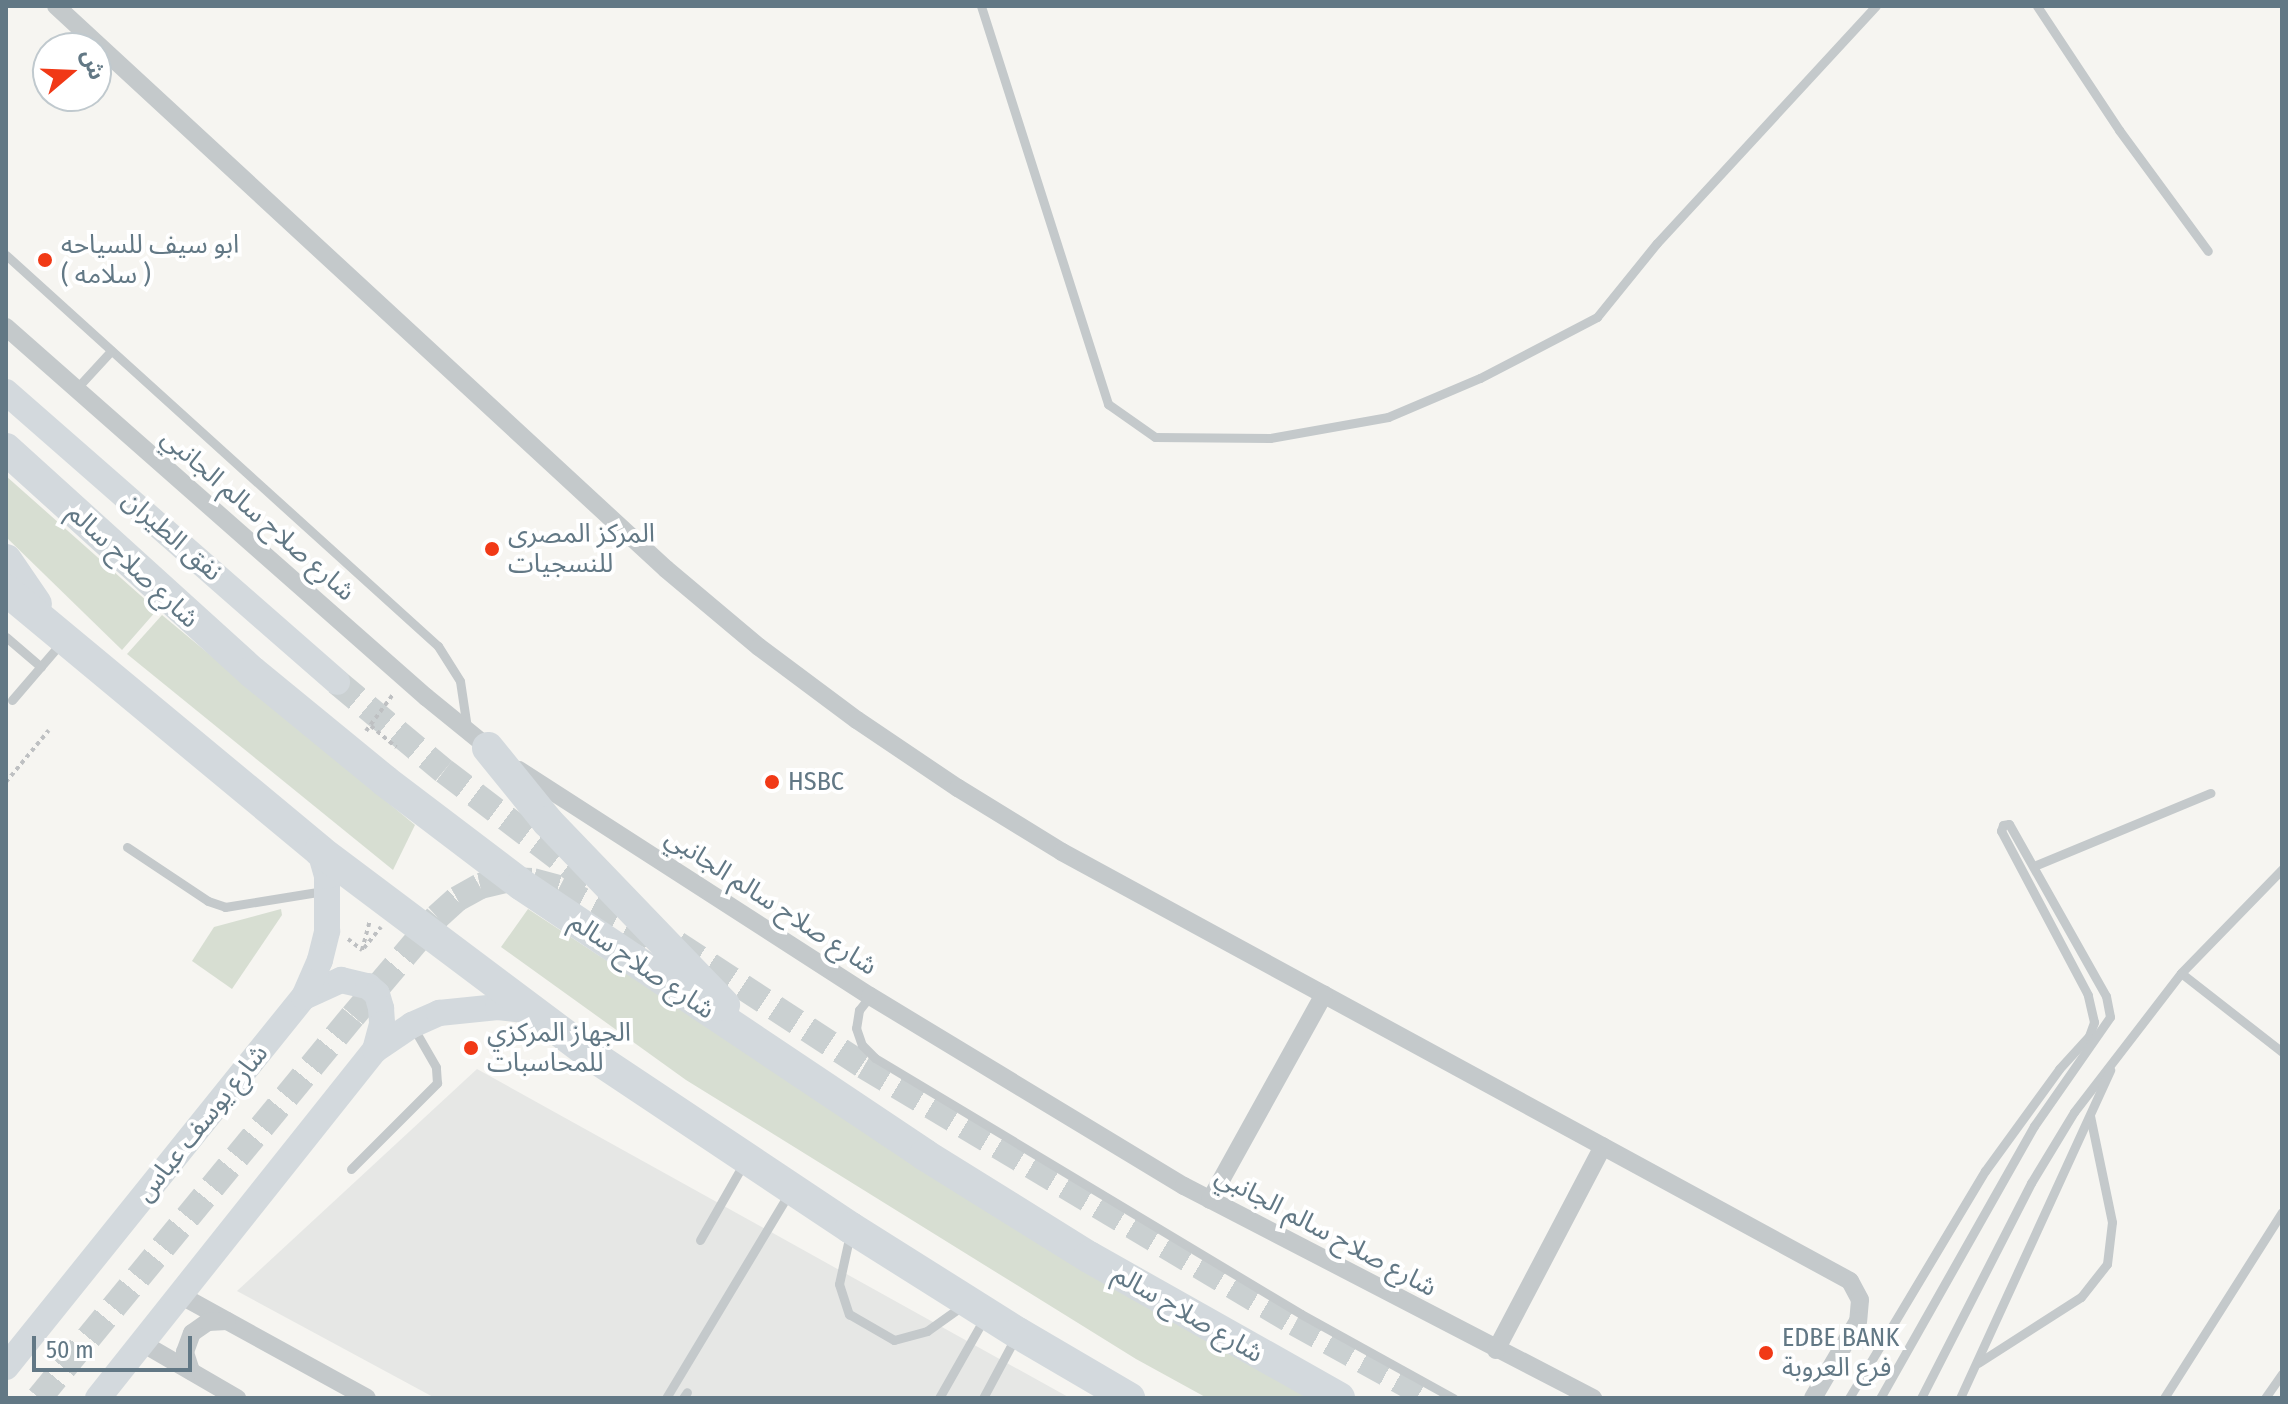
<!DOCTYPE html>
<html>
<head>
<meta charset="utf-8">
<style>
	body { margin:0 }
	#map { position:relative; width:2288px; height:1404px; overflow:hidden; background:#f6f5f1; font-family:"Fira Sans Condensed","Noto Sans Arabic",sans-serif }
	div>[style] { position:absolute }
	.built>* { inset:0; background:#e6e7e5 }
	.green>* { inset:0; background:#d7ded2 }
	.secondary-tunnel>* { height:26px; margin-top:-13px; transform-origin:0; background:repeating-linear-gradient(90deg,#cad0d1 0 26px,transparent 0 39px) }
	.path>* { height:4px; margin-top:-2px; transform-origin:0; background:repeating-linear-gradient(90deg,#bec0c2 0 4px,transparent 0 8px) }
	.service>* { height:9px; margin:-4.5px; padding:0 4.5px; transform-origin:4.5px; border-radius:4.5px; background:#c4c9cb }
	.minor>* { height:18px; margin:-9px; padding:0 9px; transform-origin:9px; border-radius:9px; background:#c4c9cb }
	.secondary>* { height:26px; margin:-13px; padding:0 13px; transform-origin:13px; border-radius:13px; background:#d3d9dd }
	.trunk>* { height:32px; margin:-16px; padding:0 16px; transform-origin:16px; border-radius:16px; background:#d3d9dd }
	.dots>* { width:22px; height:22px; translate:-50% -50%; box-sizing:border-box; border:4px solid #fff; border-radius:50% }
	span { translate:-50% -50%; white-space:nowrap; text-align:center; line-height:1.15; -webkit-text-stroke:8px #fff; paint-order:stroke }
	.poi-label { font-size:26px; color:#627885 }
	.left { translate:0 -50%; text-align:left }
	.street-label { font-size:26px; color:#627885 }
	.frame { position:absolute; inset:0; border:8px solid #627885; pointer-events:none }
	.north { position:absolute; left:32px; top:32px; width:80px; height:80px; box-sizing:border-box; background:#fff; border:2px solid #c0c9ce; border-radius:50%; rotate:71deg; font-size:22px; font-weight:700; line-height:32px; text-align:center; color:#627885 }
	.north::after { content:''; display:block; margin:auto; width:28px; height:36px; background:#f13916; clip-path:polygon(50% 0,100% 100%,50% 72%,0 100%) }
	.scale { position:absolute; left:32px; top:1336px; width:160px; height:36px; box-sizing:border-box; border:4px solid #627885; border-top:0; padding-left:10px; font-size:24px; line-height:28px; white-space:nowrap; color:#627885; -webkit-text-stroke:6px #fff; paint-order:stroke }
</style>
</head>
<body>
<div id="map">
	<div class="built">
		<div style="clip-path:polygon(477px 1069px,1070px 1398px,435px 1398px,237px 1291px)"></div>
	</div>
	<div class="green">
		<div style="clip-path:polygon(6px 476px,157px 610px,122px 650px,6px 537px)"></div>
		<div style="clip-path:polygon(162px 615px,415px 825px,393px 870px,127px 654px)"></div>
		<div style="clip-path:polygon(281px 909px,282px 915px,232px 989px,192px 961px,214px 927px)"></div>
		<div style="clip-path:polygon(528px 909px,717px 1033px,1318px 1398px,1207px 1398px,1136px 1359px,686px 1080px,501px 947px)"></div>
	</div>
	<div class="secondary-tunnel">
		<div style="left:337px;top:682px;width:139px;rotate:39.8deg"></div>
		<div style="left:444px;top:771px;width:191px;rotate:37.3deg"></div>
		<div style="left:677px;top:944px;width:223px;rotate:33.1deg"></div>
		<div style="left:864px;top:1066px;width:502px;rotate:30.81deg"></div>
		<div style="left:1295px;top:1323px;width:155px;rotate:28.9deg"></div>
		<div style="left:39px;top:1398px;width:494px;rotate:-50.6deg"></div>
		<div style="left:353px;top:1016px;width:130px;rotate:-49.7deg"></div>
		<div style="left:437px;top:917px;width:27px;rotate:-42deg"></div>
		<div style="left:457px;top:899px;width:26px;rotate:-29deg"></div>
		<div style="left:480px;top:886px;width:27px;rotate:-13deg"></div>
		<div style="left:506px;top:880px;width:27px;rotate:2deg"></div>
		<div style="left:533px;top:881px;width:27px;rotate:15deg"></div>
		<div style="left:559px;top:888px;width:105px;rotate:27.8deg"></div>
	</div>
	<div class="path">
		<div style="left:371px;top:726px;width:33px;rotate:40deg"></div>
		<div style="left:366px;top:731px;width:47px;rotate:-53.6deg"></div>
		<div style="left:6px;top:782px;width:67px;rotate:-50.4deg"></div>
		<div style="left:348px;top:939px;width:18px;rotate:38deg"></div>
		<div style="left:364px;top:948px;width:27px;rotate:-51deg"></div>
		<div style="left:362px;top:950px;width:30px;rotate:-75deg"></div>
	</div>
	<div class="service">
		<div style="left:981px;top:6px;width:418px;rotate:72.3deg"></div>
		<div style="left:1108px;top:404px;width:57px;rotate:35.1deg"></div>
		<div style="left:1155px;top:437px;width:115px;rotate:0.5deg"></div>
		<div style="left:1270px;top:438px;width:120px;rotate:-10.1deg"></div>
		<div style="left:1388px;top:417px;width:100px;rotate:-23deg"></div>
		<div style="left:1480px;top:378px;width:132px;rotate:-27.5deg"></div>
		<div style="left:1597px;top:317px;width:95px;rotate:-51deg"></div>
		<div style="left:1657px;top:243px;width:323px;rotate:-47.3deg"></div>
		<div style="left:2037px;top:6px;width:149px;rotate:56.5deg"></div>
		<div style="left:2119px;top:130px;width:150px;rotate:53.7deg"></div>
		<div style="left:6px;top:255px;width:583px;rotate:42.15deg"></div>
		<div style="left:438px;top:646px;width:41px;rotate:57.8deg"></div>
		<div style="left:460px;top:681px;width:48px;rotate:81.5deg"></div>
		<div style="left:76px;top:389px;width:52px;rotate:-47.4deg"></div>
		<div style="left:6px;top:637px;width:46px;rotate:40.6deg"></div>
		<div style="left:12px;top:700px;width:75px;rotate:-49.3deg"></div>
		<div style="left:127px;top:847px;width:97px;rotate:33.7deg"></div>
		<div style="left:208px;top:901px;width:18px;rotate:19deg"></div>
		<div style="left:225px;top:907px;width:100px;rotate:-9.2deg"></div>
		<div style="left:2034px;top:866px;width:191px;rotate:-22.5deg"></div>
		<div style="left:2181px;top:973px;width:128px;rotate:38deg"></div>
		<div style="left:870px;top:996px;width:18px;rotate:128deg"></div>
		<div style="left:859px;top:1010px;width:18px;rotate:99deg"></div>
		<div style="left:856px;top:1028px;width:18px;rotate:71deg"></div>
		<div style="left:862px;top:1045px;width:18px;rotate:45deg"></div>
		<div style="left:875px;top:1058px;width:497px;rotate:31deg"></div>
		<div style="left:1301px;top:1314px;width:174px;rotate:28.9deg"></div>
		<div style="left:351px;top:1169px;width:122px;rotate:-45deg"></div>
		<div style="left:437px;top:1083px;width:16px;rotate:-94deg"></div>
		<div style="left:436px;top:1067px;width:46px;rotate:-119.9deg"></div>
		<div style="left:850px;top:1234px;width:51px;rotate:102.4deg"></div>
		<div style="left:839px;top:1284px;width:32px;rotate:72deg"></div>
		<div style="left:849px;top:1314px;width:52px;rotate:30deg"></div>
		<div style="left:894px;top:1340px;width:34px;rotate:-15deg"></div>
		<div style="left:927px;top:1331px;width:43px;rotate:-35.5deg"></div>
		<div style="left:700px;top:1240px;width:91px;rotate:-60.3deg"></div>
		<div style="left:1978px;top:1363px;width:122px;rotate:-32.7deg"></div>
		<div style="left:2081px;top:1297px;width:42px;rotate:-51.8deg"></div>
		<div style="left:2107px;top:1264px;width:42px;rotate:-83.2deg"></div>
		<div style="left:2112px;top:1222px;width:108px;rotate:-101.7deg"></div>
		<div style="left:666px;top:1398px;width:240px;rotate:-59deg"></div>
		<div style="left:683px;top:1398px;width:7px;rotate:-56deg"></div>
		<div style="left:939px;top:1398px;width:93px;rotate:-60.4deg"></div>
		<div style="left:983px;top:1398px;width:68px;rotate:-61.9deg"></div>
		<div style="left:1849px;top:1398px;width:265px;rotate:-59.1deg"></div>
		<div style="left:1985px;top:1171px;width:126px;rotate:-54deg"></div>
		<div style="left:2059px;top:1069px;width:45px;rotate:-47.7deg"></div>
		<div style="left:2089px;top:1036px;width:15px;rotate:-70deg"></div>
		<div style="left:2094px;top:1022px;width:28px;rotate:-103deg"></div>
		<div style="left:2088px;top:995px;width:186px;rotate:-117.9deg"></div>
		<div style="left:2001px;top:831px;width:6px;rotate:-72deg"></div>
		<div style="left:2003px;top:825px;width:6px;rotate:-9deg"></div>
		<div style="left:2009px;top:824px;width:197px;rotate:60.6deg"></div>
		<div style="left:2106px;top:996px;width:21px;rotate:79deg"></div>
		<div style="left:2110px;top:1017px;width:133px;rotate:124.9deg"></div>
		<div style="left:2034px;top:1126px;width:313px;rotate:119.5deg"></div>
		<div style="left:1921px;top:1398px;width:242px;rotate:-62.9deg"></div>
		<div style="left:2031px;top:1183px;width:83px;rotate:-58.8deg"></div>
		<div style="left:2074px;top:1112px;width:175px;rotate:-52.4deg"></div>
		<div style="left:2181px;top:973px;width:145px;rotate:-45.8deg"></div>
		<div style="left:1960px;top:1398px;width:361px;rotate:-65.4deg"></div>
		<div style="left:2164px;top:1398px;width:220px;rotate:-57.6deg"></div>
		<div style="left:2265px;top:1398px;width:29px;rotate:-55deg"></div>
	</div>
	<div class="minor">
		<div style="left:56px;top:6px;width:830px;rotate:42.71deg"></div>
		<div style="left:666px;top:569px;width:121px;rotate:40deg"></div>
		<div style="left:759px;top:647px;width:122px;rotate:36.7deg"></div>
		<div style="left:857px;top:720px;width:122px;rotate:34deg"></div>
		<div style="left:958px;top:788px;width:122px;rotate:31.6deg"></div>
		<div style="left:1062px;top:852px;width:897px;rotate:28.56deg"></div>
		<div style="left:1850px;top:1281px;width:21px;rotate:62deg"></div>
		<div style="left:1860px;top:1300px;width:21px;rotate:95deg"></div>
		<div style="left:1858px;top:1321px;width:89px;rotate:120.3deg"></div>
		<div style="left:6px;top:327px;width:560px;rotate:41.38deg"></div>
		<div style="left:426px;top:697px;width:89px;rotate:39.1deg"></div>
		<div style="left:519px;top:770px;width:417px;rotate:32.8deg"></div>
		<div style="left:870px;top:996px;width:367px;rotate:31.2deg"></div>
		<div style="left:1184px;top:1186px;width:461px;rotate:27.4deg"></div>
		<div style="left:1210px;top:1200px;width:235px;rotate:-61deg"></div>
		<div style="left:180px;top:1295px;width:213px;rotate:28.8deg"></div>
		<div style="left:142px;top:1343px;width:110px;rotate:30.1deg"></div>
		<div style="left:1496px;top:1350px;width:230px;rotate:-62.3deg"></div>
		<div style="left:191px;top:1371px;width:20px;rotate:-108deg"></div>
		<div style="left:185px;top:1352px;width:20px;rotate:-70deg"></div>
		<div style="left:192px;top:1333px;width:19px;rotate:-35deg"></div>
		<div style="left:208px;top:1322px;width:19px;rotate:-3deg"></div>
	</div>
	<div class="secondary">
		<div style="left:6px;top:392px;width:440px;rotate:41.2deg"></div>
		<div style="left:304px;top:997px;width:41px;rotate:-24.7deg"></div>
		<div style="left:341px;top:980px;width:28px;rotate:13deg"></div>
		<div style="left:368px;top:986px;width:12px;rotate:42deg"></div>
		<div style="left:377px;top:994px;width:15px;rotate:74deg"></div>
		<div style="left:381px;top:1008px;width:16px;rotate:86deg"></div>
		<div style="left:382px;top:1024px;width:27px;rotate:105deg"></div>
		<div style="left:6px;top:1367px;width:475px;rotate:-51.2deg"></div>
		<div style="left:304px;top:997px;width:40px;rotate:-66.6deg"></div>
		<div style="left:320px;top:960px;width:30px;rotate:-76deg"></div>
		<div style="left:327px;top:931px;width:55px;rotate:-90deg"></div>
		<div style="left:327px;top:876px;width:26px;rotate:-106deg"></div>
		<div style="left:98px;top:1398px;width:445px;rotate:-51.5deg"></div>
		<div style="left:375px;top:1050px;width:45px;rotate:-34deg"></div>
		<div style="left:412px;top:1025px;width:30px;rotate:-24deg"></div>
		<div style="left:439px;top:1013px;width:59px;rotate:-5.8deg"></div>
		<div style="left:498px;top:1007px;width:34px;rotate:7deg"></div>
	</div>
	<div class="trunk">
		<div style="left:6px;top:449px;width:332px;rotate:42.2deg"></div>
		<div style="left:252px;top:672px;width:172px;rotate:39.3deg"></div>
		<div style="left:385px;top:781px;width:172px;rotate:37.2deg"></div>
		<div style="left:522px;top:885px;width:485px;rotate:33.8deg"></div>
		<div style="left:925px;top:1155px;width:193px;rotate:31.9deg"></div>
		<div style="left:1089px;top:1257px;width:287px;rotate:29.4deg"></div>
		<div style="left:6px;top:560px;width:53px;rotate:55.7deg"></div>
		<div style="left:6px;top:590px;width:408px;rotate:39.7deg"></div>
		<div style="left:320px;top:851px;width:345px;rotate:36.9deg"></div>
		<div style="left:596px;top:1058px;width:306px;rotate:33.7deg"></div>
		<div style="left:851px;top:1228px;width:197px;rotate:32.2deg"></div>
		<div style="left:1018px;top:1333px;width:129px;rotate:30.4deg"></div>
		<div style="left:488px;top:748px;width:95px;rotate:51deg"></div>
		<div style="left:548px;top:822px;width:254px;rotate:46.1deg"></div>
	</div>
	<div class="dots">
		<div style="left:45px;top:260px;background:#f13916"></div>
		<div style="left:492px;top:549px;background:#f13916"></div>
		<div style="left:772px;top:782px;background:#f13916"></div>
		<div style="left:471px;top:1048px;background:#f13916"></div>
		<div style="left:1766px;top:1353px;background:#f13916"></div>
	</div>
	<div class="poi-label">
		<span class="left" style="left:61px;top:260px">ابو سيف للسياحه<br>( سلامه )</span>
		<span class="left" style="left:508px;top:549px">المركز المصرى<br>للنسجيات</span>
		<span class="left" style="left:788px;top:782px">HSBC</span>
		<span class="left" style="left:487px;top:1048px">الجهاز المركزي<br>للمحاسبات</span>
		<span class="left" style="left:1782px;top:1353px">EDBE BANK<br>فرع العروبة</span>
	</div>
	<div class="street-label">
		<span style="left:258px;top:515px;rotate:41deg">شارع صلاح سالم الجانبي</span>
		<span style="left:172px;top:536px;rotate:41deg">نفق الطيران</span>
		<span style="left:133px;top:566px;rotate:43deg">شارع صلاح سالم</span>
		<span style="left:771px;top:902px;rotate:33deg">شارع صلاح سالم الجانبي</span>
		<span style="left:642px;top:966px;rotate:34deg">شارع صلاح سالم</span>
		<span style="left:202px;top:1123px;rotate:-51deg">شارع يوسف عباس</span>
		<span style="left:1326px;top:1232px;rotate:28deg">شارع صلاح سالم الجانبي</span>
		<span style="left:1188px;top:1314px;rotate:30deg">شارع صلاح سالم</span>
	</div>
	<div class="frame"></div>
	<div class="north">ش</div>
	<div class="scale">50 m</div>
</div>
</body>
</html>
